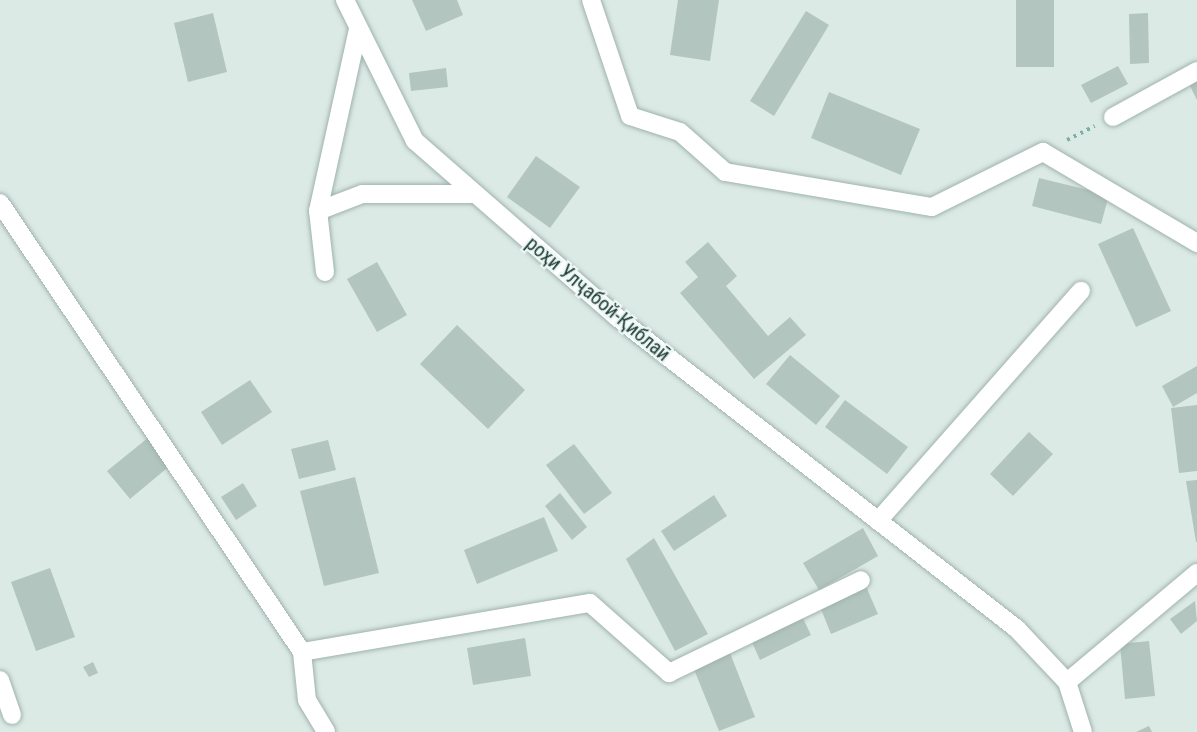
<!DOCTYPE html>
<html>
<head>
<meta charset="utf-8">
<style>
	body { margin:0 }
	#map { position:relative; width:1197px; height:732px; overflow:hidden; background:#dceae6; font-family:"Roboto Condensed",sans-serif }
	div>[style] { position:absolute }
	.building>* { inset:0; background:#b2c5bf }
	.path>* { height:4px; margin-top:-2px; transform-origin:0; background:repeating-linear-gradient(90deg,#7ab0a7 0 3px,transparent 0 7.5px) }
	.roads { filter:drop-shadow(0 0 2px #9fb2ae) drop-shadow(0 0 2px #9fb2ae) }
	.street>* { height:18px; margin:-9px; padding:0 9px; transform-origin:9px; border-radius:9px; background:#fff }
	.secondary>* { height:18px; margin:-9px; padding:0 9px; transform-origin:9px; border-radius:9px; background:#fff }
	span { translate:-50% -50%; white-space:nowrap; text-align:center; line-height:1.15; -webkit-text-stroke:4.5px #edf7f3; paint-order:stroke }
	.street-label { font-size:20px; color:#1d3a37 }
</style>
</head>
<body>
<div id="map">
	<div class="building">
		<div style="clip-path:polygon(412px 0,457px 0,463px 15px,426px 31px)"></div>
		<div style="clip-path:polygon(678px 0,719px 0,710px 61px,670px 55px)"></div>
		<div style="clip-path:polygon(1016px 0,1054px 0,1054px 67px,1016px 67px)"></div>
		<div style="clip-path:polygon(806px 11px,829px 25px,774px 116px,750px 101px)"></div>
		<div style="clip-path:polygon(213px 13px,227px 72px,188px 82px,174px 23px)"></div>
		<div style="clip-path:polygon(1148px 13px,1149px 63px,1130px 64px,1129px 14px)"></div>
		<div style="clip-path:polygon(1118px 66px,1128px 84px,1091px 103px,1081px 85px)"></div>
		<div style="clip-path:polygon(446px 68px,448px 87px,411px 91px,409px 73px)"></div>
		<div style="clip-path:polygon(1197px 75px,1197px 100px,1187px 80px)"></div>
		<div style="clip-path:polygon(829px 92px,920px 129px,901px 175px,811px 138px)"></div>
		<div style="clip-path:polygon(536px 156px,580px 187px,550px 228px,507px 197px)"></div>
		<div style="clip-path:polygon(1039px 178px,1109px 195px,1101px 224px,1032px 206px)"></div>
		<div style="clip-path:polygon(1133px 228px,1171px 311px,1136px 327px,1098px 244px)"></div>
		<div style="clip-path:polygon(708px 242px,737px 276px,726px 286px,768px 336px,790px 317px,806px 335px,754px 379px,680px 293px,698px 277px,685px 262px)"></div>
		<div style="clip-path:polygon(377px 262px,407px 315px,377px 332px,347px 279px)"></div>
		<div style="clip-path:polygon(457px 325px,525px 390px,488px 429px,420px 364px)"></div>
		<div style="clip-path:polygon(790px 355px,840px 396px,816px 425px,766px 384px)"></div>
		<div style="clip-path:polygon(1197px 366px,1197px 393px,1173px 407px,1162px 386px)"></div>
		<div style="clip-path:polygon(250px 380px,272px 412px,222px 445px,201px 412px)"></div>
		<div style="clip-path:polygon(845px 400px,908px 447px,887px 474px,825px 427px)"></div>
		<div style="clip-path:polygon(1197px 405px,1197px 471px,1179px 473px,1171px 408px)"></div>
		<div style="clip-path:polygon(1029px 432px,1053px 454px,1013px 496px,990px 474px)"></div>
		<div style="clip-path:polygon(149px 437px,172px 464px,130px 499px,107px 471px)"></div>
		<div style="clip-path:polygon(328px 440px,336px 470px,299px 479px,291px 449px)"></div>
		<div style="clip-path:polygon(574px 444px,612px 493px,584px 514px,546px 465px)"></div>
		<div style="clip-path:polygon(355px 477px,379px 573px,324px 586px,300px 491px)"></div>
		<div style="clip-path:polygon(1197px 480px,1197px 542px,1196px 542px,1186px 481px)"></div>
		<div style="clip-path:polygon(243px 483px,257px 506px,236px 520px,221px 497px)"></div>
		<div style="clip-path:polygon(560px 493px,587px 527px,572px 540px,545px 506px)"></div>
		<div style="clip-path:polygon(714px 495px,727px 516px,674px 551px,661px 531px)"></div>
		<div style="clip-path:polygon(544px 517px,558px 551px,477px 584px,464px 550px)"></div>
		<div style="clip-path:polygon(863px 528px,878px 556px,819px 590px,803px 563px)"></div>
		<div style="clip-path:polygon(654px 538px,708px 634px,675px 651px,626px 559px)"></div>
		<div style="clip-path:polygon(50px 568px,75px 637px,36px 651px,11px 582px)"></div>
		<div style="clip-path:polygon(865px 584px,878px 614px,831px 634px,819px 604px)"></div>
		<div style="clip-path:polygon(1195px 601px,1197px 621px,1181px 634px,1170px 619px)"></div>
		<div style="clip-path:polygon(801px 614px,811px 635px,760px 660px,750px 638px)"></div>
		<div style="clip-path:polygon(525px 638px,531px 676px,473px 685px,467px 648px)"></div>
		<div style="clip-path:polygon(1149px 641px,1155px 696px,1125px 699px,1120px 644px)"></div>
		<div style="clip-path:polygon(730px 653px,755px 717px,719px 731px,693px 667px)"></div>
		<div style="clip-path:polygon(93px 662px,98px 673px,89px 677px,83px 667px)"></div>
		<div style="clip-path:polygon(1149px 726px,1152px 732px,1136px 732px)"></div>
	</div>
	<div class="path">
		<div style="left:1067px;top:140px;width:31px;rotate:-27deg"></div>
	</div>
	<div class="roads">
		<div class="street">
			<div style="left:591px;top:0;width:122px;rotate:71.4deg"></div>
			<div style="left:630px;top:116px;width:52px;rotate:17.7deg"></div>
			<div style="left:680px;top:132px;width:60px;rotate:41.6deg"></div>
			<div style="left:725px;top:172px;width:210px;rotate:9.6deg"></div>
			<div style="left:932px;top:207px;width:124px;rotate:-26.4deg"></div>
			<div style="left:1043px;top:152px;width:179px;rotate:30.6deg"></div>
			<div style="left:1113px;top:117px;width:96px;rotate:-28.7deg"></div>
			<div style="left:0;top:203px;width:541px;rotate:56.07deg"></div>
			<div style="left:302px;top:652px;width:292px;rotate:-9.7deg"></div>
			<div style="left:590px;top:603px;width:106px;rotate:41.5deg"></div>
			<div style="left:669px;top:673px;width:213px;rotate:-25.8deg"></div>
			<div style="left:318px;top:211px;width:47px;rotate:-21.1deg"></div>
			<div style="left:362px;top:194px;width:111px"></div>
			<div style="left:325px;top:272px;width:61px;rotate:-96.5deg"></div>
			<div style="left:318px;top:211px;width:186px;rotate:-77.6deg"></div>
			<div style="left:878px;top:521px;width:307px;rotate:-48.6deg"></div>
			<div style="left:302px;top:652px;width:48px;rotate:84.1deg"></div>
			<div style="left:307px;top:700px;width:37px;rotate:59deg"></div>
			<div style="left:0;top:680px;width:37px;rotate:71deg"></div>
			<div style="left:1067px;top:682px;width:170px;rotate:-40deg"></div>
		</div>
		<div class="secondary">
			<div style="left:345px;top:0;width:157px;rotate:63.6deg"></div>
			<div style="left:415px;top:141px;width:269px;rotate:41.1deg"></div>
			<div style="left:618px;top:318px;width:506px;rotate:37.93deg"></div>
			<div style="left:1017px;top:629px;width:73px;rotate:46.7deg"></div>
			<div style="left:1067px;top:682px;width:52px;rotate:72.3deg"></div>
		</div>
	</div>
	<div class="street-label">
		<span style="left:598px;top:299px;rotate:40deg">роҳи Улҷабой-Қиблаӣ</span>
	</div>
</div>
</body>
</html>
